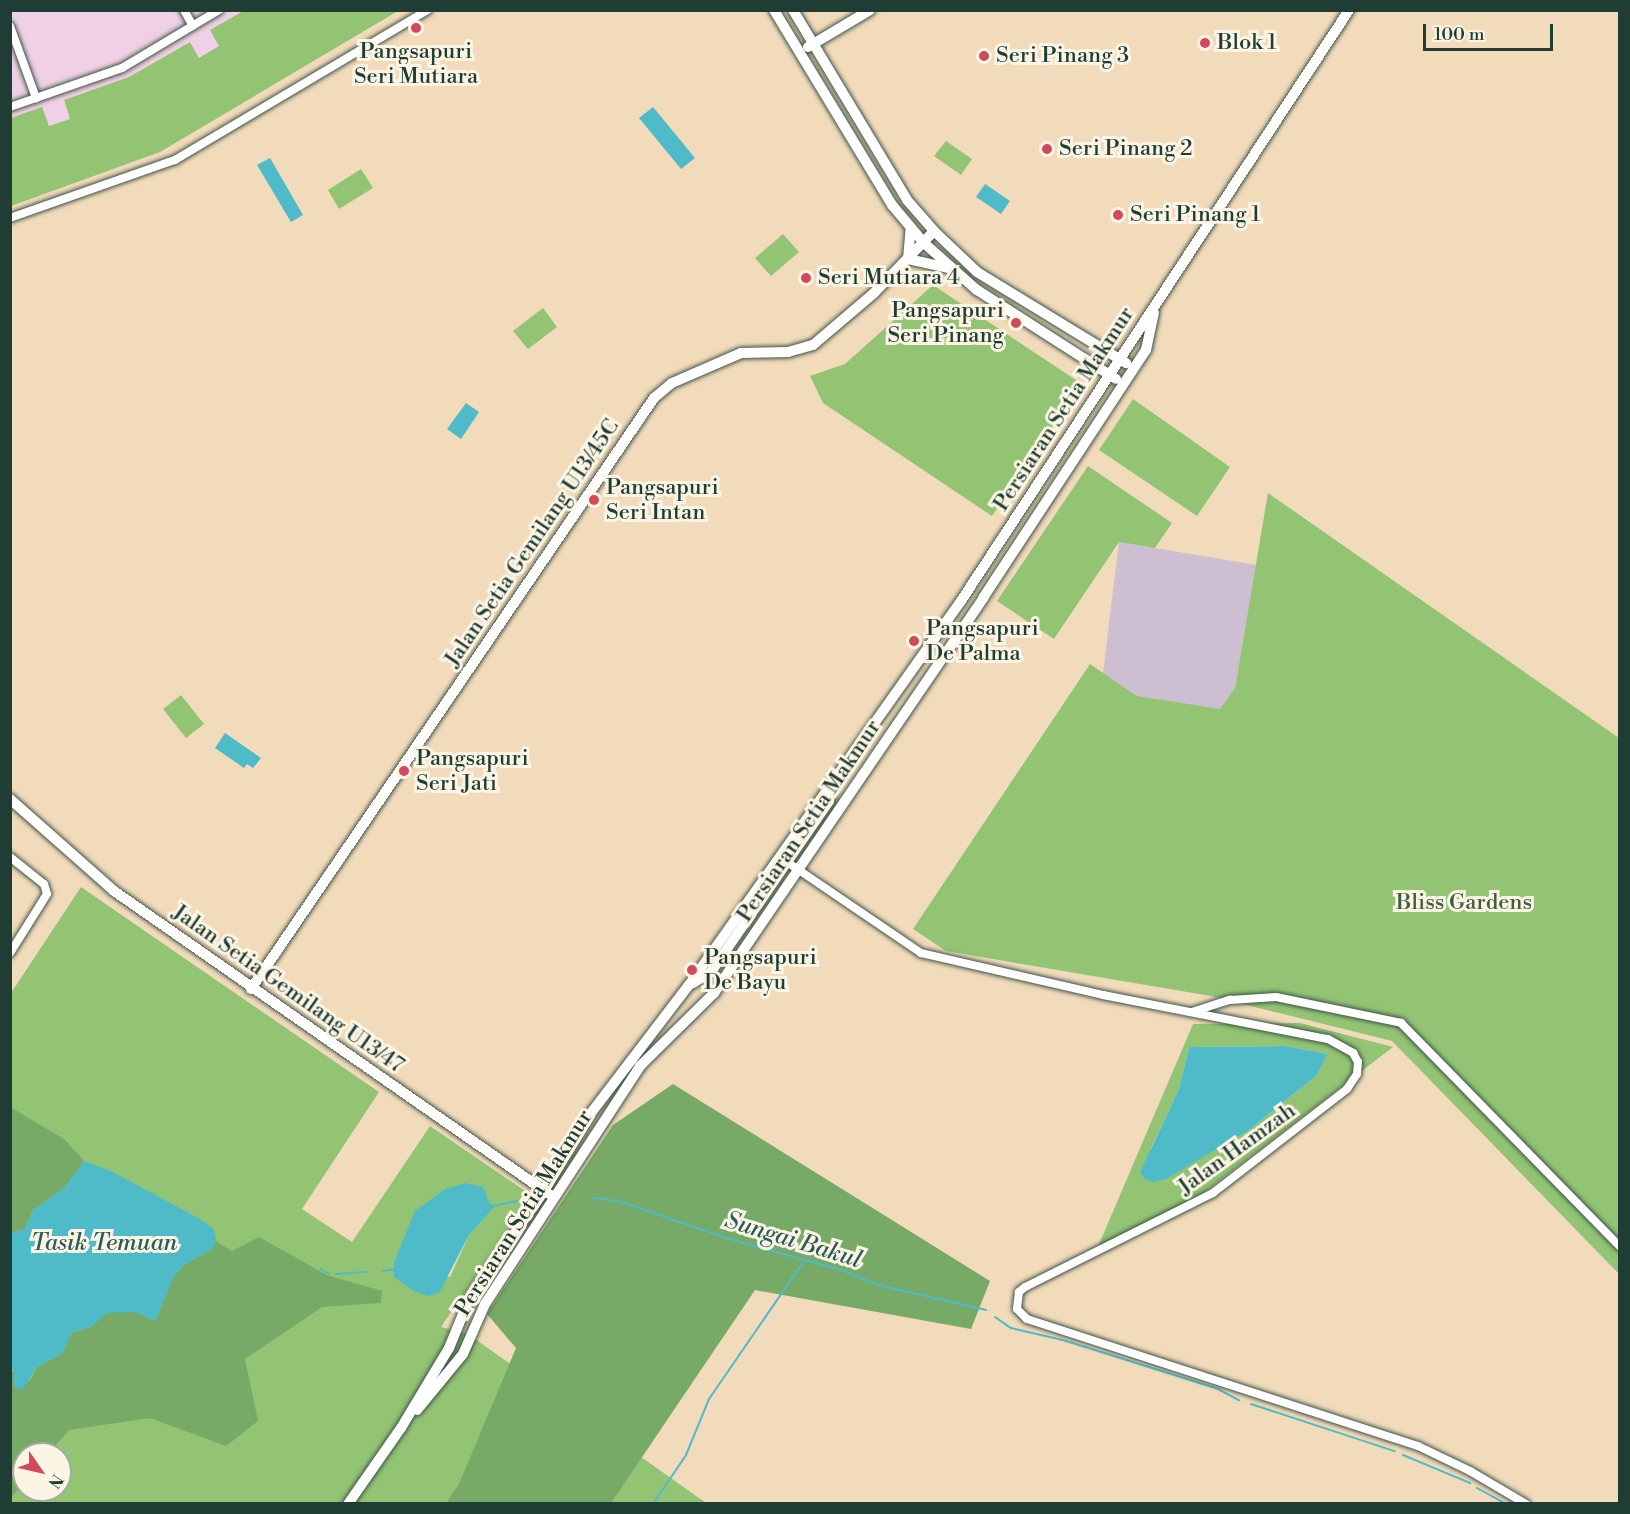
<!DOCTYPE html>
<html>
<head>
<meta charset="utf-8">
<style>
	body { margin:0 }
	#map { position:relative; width:1630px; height:1514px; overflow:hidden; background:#f2dbbb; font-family:"Libre Bodoni",serif }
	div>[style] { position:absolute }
	.built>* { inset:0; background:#f0d0e4 }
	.industrial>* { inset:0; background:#cebed1 }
	.green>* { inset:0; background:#93c474 }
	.forest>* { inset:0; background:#76aa66 }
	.water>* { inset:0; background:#4fbbc9 }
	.stream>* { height:2px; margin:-1px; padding:0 1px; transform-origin:1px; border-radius:1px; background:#4fbbc9 }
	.roads { filter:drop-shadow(0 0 2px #3f5548) drop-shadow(0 0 2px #3f5548) }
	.minor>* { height:8px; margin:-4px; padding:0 4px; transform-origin:4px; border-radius:4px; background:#fff }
	.tertiary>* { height:10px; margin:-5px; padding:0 5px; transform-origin:5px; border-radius:5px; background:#fff }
	.dots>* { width:16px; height:16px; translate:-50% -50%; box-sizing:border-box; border:3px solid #fcf5e5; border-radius:50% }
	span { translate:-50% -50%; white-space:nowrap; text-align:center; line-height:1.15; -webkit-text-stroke:6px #fcf5e5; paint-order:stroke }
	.poi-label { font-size:22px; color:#1f3d34 }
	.left { translate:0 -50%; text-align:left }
	.right { translate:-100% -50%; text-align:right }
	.street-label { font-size:22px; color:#1f3d34 }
	.park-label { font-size:22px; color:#3c5f44 }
	.water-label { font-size:24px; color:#2b5c59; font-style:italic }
	.frame { position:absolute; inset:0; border:12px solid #1f3d34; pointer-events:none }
	.north { position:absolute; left:12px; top:1442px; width:60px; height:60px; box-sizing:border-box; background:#fcf5e5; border:2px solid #a4ab9e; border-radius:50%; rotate:124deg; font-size:16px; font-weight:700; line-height:24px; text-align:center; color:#1f3d34 }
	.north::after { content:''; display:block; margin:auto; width:21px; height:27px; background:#d1495b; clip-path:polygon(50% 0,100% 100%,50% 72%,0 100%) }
	.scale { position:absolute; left:1423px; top:24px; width:130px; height:27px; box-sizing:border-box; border:3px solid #1f3d34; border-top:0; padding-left:8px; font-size:18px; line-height:21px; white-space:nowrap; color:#1f3d34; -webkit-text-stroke:4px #fcf5e5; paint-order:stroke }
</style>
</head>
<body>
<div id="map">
	<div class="built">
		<div style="clip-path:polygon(10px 11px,245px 11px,211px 30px,219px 46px,199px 58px,189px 42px,129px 77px,64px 100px,70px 119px,49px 126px,42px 108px,11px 118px)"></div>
	</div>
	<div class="industrial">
		<div style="clip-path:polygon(1119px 542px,1256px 565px,1235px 688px,1220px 710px,1137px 696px,1103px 673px)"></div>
	</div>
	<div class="green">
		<div style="clip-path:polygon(245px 10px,398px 11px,160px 152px,11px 206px,11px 118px,42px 107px,49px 126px,70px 119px,64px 100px,129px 77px,190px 42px,199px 58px,219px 46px,210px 30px)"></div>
		<div style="clip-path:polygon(946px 141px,972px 159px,961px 175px,934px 156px)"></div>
		<div style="clip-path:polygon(361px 169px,373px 188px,339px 209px,328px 190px)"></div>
		<div style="clip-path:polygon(783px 234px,799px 252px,771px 276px,755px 258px)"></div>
		<div style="clip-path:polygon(933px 285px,1082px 384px,992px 516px,823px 403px,810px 376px,845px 364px)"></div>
		<div style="clip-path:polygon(543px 308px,557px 327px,528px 349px,513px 331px)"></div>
		<div style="clip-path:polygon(1133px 399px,1230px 467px,1197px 516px,1099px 450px)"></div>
		<div style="clip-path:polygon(1088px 466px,1172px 523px,1155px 548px,1119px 542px,1054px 639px,997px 601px)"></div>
		<div style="clip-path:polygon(1268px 493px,1619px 738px,1619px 1274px,1392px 1041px,1211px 996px,946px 951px,913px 929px,1090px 664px,1137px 696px,1220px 709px,1235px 688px)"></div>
		<div style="clip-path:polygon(181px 695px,204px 724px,186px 738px,163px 709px)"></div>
		<div style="clip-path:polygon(evenodd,81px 887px,379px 1092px,302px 1209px,352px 1242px,430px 1126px,531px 1195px,441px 1327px,468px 1334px,706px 1503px,11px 1504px,11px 993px,81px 887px,489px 1202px,494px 1206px,469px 1235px,450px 1277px,394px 1262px,403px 1246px,489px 1202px,81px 887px,24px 1454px,60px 1454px,60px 1490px,24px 1490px,24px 1454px)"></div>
		<div style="clip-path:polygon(evenodd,1300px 1023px,1393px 1047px,1195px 1199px,1097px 1249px,1193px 1024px,1300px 1023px,1285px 1046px,1328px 1054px,1316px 1076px,1249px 1130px,1224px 1142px,1150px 1150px,1179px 1089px,1189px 1047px,1285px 1046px)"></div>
	</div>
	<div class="forest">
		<div style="clip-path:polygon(673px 1084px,990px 1281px,971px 1329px,755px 1290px,611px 1503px,446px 1503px,459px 1484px,516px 1348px,487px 1314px,613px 1125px)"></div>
		<div style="clip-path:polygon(10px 1107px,64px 1139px,84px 1161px,64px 1188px,33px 1210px,25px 1229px,11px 1233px)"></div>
		<div style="clip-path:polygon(259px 1237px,327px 1275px,382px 1291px,381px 1303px,322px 1307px,245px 1359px,258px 1421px,226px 1446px,150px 1418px,69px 1430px,48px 1454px,24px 1454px,24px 1482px,11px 1498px,11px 1371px,30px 1381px,37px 1367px,62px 1354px,72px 1332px,91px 1327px,107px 1312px,135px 1312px,155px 1321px,174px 1276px,185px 1264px,211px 1250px,216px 1241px,232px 1251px)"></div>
	</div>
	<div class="water">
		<div style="clip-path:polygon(653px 107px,695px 158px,681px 169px,639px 118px)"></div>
		<div style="clip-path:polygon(270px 158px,303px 215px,291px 222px,257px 165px)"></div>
		<div style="clip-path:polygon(985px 184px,1010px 201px,1001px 214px,976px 197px)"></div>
		<div style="clip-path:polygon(466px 403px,479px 412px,461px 439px,447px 429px)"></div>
		<div style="clip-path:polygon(225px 733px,261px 758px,253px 768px,247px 764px,244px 768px,215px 748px)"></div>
		<div style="clip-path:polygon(1285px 1046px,1328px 1054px,1316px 1076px,1249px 1130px,1166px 1179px,1153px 1182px,1145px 1179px,1140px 1172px,1179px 1089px,1189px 1047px)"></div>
		<div style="clip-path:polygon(84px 1161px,111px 1171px,200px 1219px,214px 1229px,216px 1241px,211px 1250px,185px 1264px,174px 1276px,155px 1321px,135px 1312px,107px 1313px,91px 1327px,72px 1332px,62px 1354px,37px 1367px,22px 1390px,14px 1387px,14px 1370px,11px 1371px,11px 1233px,25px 1229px,33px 1210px,64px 1188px)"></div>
		<div style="clip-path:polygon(466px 1183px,483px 1187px,489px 1202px,495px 1206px,469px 1235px,439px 1293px,427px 1296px,412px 1290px,394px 1277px,394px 1262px,415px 1211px,445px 1189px)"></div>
	</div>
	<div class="stream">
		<div style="left:593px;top:1198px;width:25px;rotate:7deg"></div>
		<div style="left:618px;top:1201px;width:117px;rotate:18.9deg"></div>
		<div style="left:729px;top:1239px;width:119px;rotate:15.5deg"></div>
		<div style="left:844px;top:1271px;width:37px;rotate:22deg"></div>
		<div style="left:878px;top:1285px;width:111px;rotate:13deg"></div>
		<div style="left:493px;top:1206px;width:25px;rotate:-12deg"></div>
		<div style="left:321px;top:1269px;width:9px;rotate:32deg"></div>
		<div style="left:383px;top:1271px;width:13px;rotate:-9deg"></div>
		<div style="left:336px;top:1274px;width:31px;rotate:-4deg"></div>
		<div style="left:995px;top:1317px;width:19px;rotate:35deg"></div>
		<div style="left:1011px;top:1328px;width:53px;rotate:13deg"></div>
		<div style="left:1063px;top:1340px;width:163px;rotate:17.5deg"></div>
		<div style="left:1218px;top:1389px;width:24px;rotate:28deg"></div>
		<div style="left:1251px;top:1404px;width:151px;rotate:18.2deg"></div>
		<div style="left:1403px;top:1455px;width:73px;rotate:22.7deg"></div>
		<div style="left:1477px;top:1488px;width:33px;rotate:29deg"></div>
		<div style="left:653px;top:1504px;width:59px;rotate:-56deg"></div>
		<div style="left:686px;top:1455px;width:61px;rotate:-67.7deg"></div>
		<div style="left:709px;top:1399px;width:166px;rotate:-55.5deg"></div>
	</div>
	<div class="roads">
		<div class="minor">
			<div style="left:184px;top:10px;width:18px;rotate:61deg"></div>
			<div style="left:10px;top:26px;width:77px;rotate:70.1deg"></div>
			<div style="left:10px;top:107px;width:119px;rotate:-19.2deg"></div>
			<div style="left:122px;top:68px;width:113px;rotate:-30.9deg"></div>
			<div style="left:10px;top:218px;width:175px;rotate:-19.4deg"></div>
			<div style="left:175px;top:160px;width:294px;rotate:-30.7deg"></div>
			<div style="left:10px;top:857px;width:43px;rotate:38.5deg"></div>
			<div style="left:44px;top:884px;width:10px;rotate:73deg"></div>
			<div style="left:47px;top:894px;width:70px;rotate:122.1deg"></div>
			<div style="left:787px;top:862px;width:162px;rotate:34.2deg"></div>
			<div style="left:921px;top:953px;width:187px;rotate:13deg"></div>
			<div style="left:1103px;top:995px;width:229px;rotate:11.1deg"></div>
			<div style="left:1328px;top:1039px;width:29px;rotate:29deg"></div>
			<div style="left:1353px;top:1053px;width:10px;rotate:61deg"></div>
			<div style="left:1358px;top:1062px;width:12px;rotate:95deg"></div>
			<div style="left:1357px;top:1074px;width:18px;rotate:124deg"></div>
			<div style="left:1347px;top:1089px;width:170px;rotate:142.2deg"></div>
			<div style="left:1213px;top:1193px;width:210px;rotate:153.4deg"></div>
			<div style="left:1025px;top:1287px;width:8px;rotate:140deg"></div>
			<div style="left:1019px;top:1292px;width:17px;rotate:97deg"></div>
			<div style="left:1017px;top:1309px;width:14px;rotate:45deg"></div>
			<div style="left:1027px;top:1319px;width:411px;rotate:18deg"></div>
			<div style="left:1418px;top:1446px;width:58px;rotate:25.7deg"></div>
			<div style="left:1470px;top:1471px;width:65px;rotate:30.5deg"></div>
			<div style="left:1192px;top:1012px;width:40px;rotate:-18deg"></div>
			<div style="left:1230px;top:1000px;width:46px;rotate:-3.7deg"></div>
			<div style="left:1276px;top:997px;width:128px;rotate:11.7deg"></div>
			<div style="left:1401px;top:1023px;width:313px;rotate:45.6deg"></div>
		</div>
		<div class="tertiary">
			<div style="left:774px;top:10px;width:228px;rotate:58.8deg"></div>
			<div style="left:892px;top:205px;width:50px;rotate:49.9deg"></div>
			<div style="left:924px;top:243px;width:71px;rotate:41.6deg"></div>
			<div style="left:977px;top:290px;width:165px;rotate:32.6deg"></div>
			<div style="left:793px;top:10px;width:222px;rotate:59deg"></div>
			<div style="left:907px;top:200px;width:41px;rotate:48.9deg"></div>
			<div style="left:934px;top:231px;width:59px;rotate:43.6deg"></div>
			<div style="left:977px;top:272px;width:175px;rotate:31.4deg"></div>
			<div style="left:808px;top:47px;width:72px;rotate:-30.8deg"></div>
			<div style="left:908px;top:259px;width:42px;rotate:12.4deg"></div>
			<div style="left:908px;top:259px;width:32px;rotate:-85deg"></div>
			<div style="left:10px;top:799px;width:139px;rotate:41.5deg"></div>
			<div style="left:114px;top:891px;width:530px;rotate:34.86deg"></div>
			<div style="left:693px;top:983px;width:21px;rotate:-31deg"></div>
			<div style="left:711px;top:972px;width:208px;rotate:-55.4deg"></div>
			<div style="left:829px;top:801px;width:16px;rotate:-79deg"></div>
			<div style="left:251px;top:989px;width:715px;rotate:-55.71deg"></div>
			<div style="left:654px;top:398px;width:23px;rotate:-40deg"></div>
			<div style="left:672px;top:383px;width:75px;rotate:-23.5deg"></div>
			<div style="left:741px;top:353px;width:47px;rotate:-1.2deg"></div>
			<div style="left:788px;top:352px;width:26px;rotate:-16deg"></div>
			<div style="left:813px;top:345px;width:80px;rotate:-40.4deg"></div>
			<div style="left:874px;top:293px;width:86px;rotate:-45.9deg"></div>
			<div style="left:417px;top:1410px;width:72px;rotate:-50.6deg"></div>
			<div style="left:463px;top:1354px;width:55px;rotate:-66.3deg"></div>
			<div style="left:485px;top:1304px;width:284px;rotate:-56.9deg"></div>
			<div style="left:640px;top:1066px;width:104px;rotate:-44.6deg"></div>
			<div style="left:714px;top:993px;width:478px;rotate:-55.7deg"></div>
			<div style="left:983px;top:598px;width:297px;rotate:-56.7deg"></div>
			<div style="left:1146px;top:350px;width:38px;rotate:-78deg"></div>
			<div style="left:348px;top:1504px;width:93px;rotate:-55.1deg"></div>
			<div style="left:401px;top:1428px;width:93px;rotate:-59deg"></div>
			<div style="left:449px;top:1348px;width:55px;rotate:-67.6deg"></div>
			<div style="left:470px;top:1297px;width:129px;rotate:-55.1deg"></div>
			<div style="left:544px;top:1191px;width:91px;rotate:-58.9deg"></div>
			<div style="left:591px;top:1113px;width:161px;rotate:-52.6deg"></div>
			<div style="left:689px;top:985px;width:471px;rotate:-54.7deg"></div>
			<div style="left:961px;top:601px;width:707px;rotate:-56.71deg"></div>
		</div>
	</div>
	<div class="dots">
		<div style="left:416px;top:28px;background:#d1495b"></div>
		<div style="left:1205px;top:43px;background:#d1495b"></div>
		<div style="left:984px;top:56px;background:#d1495b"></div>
		<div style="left:1047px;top:149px;background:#d1495b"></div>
		<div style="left:1118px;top:215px;background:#d1495b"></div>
		<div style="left:806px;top:278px;background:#d1495b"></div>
		<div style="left:1016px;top:323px;background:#d1495b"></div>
		<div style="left:594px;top:500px;background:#d1495b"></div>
		<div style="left:914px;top:641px;background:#d1495b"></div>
		<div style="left:404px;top:771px;background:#d1495b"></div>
		<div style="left:692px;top:970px;background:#d1495b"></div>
	</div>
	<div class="poi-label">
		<span class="left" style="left:1217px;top:43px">Blok 1</span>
		<span style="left:416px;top:64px">Pangsapuri<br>Seri Mutiara</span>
		<span class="left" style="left:996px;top:56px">Seri Pinang 3</span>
		<span class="left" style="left:1059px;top:149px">Seri Pinang 2</span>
		<span class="left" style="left:1130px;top:215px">Seri Pinang 1</span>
		<span class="left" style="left:818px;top:278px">Seri Mutiara 4</span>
		<span class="right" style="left:1004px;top:323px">Pangsapuri<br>Seri Pinang</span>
		<span class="left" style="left:606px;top:500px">Pangsapuri<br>Seri Intan</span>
		<span class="left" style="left:926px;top:641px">Pangsapuri<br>De Palma</span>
		<span class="left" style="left:416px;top:771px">Pangsapuri<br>Seri Jati</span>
		<span class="left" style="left:704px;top:970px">Pangsapuri<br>De Bayu</span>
	</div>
	<div class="street-label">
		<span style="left:1064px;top:409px;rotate:-57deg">Persiaran Setia Makmur</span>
		<span style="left:532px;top:543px;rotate:-56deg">Jalan Setia Gemilang U13/45C</span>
		<span style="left:809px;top:821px;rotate:-56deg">Persiaran Setia Makmur</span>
		<span style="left:288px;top:989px;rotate:35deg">Jalan Setia Gemilang U13/47</span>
		<span style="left:1237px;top:1149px;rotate:-36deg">Jalan Hamzah</span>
		<span style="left:524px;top:1213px;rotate:-58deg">Persiaran Setia Makmur</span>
	</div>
	<div class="park-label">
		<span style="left:1464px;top:903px">Bliss Gardens</span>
	</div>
	<div class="water-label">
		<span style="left:793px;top:1241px;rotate:17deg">Sungai Bakul</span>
		<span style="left:104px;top:1244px">Tasik Temuan</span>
	</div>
	<div class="frame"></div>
	<div class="north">N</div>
	<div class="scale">100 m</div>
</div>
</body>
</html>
